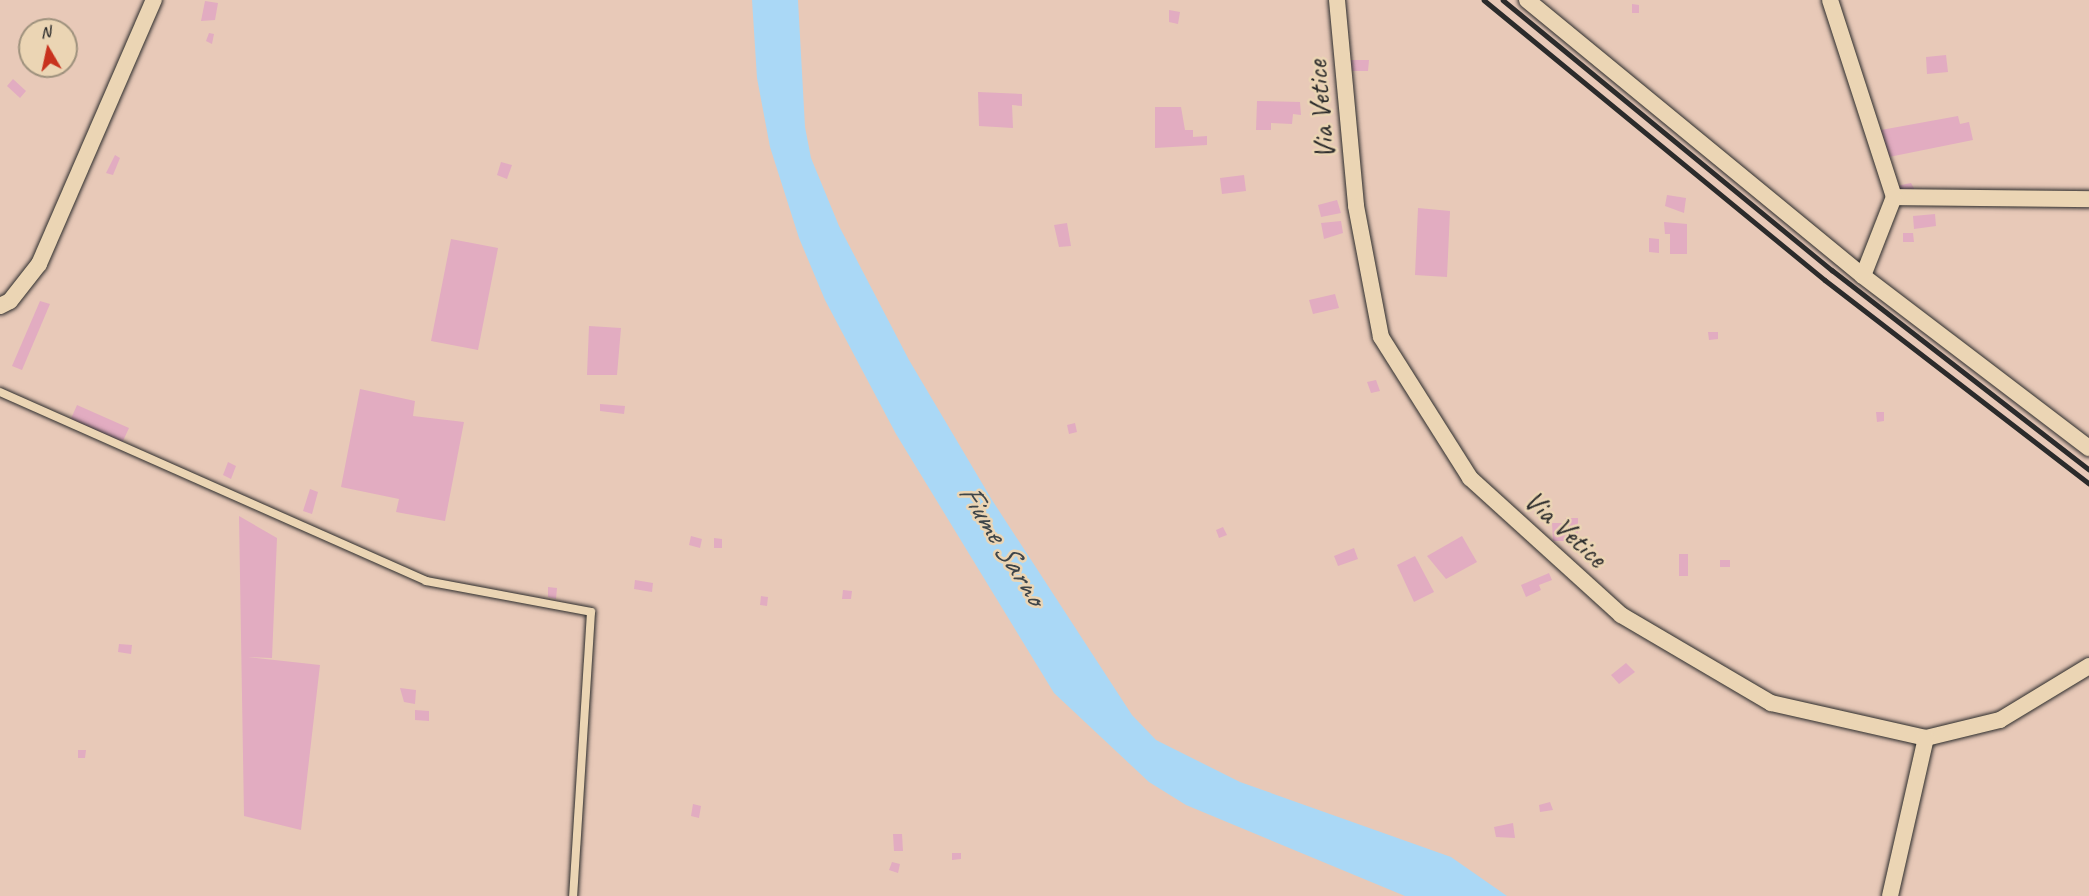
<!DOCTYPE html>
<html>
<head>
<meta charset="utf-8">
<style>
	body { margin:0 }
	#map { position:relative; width:2089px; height:896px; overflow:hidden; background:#e8c9b8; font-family:Caveat,sans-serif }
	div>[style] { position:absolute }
	.water>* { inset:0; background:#aad8f6 }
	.building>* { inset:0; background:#e2acc1 }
	.roads { filter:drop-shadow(0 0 2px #2b2b2b) drop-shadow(0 0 2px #2b2b2b) }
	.service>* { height:8px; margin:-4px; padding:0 4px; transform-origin:4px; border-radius:4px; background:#ebd5b4 }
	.minor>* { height:16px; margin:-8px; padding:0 8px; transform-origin:8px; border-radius:8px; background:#ebd5b4 }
	.rail>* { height:4.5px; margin:-2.25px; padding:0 2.25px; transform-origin:2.25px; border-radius:2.25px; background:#2b2b2b }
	span { translate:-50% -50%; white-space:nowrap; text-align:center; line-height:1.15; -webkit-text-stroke:5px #ebd5b4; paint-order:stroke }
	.street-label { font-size:30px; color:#2b2b2b }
	.water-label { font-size:32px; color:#3e4549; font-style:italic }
	.north { position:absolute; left:18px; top:18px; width:60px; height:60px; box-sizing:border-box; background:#ebd5b4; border:2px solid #9e917d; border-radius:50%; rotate:351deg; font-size:16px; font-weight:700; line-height:24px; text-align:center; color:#2b2b2b }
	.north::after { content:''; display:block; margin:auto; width:21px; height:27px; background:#c8321e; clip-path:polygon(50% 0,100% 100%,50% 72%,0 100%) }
</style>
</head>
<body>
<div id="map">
	<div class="water">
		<div style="clip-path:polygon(752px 0,798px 0,805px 127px,811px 158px,839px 226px,909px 360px,992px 500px,1132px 715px,1156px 740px,1240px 782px,1451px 857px,1507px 896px,1405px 896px,1186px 805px,1149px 782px,1054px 693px,896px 434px,825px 300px,799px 238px,770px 147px,757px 78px)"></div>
	</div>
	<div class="building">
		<div style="clip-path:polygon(205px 1px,218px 3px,215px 20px,201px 21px)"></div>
		<div style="clip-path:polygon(1632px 4px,1639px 5px,1639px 13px,1632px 13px)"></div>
		<div style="clip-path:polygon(1169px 10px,1180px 12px,1178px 24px,1169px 22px)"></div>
		<div style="clip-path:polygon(209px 33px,214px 34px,212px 44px,206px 41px)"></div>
		<div style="clip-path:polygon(1946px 55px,1948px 72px,1927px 74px,1926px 57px)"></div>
		<div style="clip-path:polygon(1349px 60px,1369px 60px,1368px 71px,1350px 71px)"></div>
		<div style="clip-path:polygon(13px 79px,26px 91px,20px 98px,7px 86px)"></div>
		<div style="clip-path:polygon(978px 92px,1022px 94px,1022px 106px,1012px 105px,1013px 128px,979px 126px)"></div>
		<div style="clip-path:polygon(1257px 101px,1300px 102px,1301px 115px,1293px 114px,1292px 124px,1271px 123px,1271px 130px,1256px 130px)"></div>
		<div style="clip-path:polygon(1155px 107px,1181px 107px,1185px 130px,1193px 130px,1193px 137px,1207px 136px,1207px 145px,1155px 148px)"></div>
		<div style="clip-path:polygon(1958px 116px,1960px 124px,1969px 122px,1973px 140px,1889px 157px,1881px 130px)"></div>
		<div style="clip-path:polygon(1328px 145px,1330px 155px,1321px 156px,1320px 147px)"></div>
		<div style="clip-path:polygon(115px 155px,120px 158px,113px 175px,106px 173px)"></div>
		<div style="clip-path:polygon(501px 162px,512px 165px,507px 179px,497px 175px)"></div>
		<div style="clip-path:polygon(1244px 175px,1246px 191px,1222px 194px,1220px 178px)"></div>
		<div style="clip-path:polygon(1911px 183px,1917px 194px,1900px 194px,1897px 186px)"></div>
		<div style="clip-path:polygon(1667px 195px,1686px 198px,1684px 213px,1665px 206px)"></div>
		<div style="clip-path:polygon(1337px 200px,1341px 213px,1321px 217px,1318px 205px)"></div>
		<div style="clip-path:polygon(1418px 208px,1450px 211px,1447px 277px,1415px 275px)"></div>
		<div style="clip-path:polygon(1935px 214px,1936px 226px,1914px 229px,1913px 216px)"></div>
		<div style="clip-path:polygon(1341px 221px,1343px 233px,1324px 239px,1321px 223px)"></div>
		<div style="clip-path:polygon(1664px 222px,1687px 224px,1687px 254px,1670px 254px,1670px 234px,1665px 234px)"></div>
		<div style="clip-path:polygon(1067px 223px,1071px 246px,1059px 247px,1054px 225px)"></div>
		<div style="clip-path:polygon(1903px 233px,1913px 233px,1914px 242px,1903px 242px)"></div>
		<div style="clip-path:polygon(1649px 238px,1659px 239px,1659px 253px,1649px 252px)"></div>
		<div style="clip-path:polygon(451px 239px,498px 248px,478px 350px,431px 341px)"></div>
		<div style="clip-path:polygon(1335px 294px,1339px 308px,1313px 314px,1309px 300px)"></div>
		<div style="clip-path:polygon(40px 301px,50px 304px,22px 370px,12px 366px)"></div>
		<div style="clip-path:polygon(589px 326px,621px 328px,617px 375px,587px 375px)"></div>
		<div style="clip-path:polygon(1708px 332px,1718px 332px,1718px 339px,1709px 340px)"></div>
		<div style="clip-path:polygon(1376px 380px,1380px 391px,1371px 393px,1367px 382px)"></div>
		<div style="clip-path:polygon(360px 389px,415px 401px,413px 416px,464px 422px,445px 521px,396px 512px,399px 499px,341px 487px)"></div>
		<div style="clip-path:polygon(600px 404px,625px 406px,624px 414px,600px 411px)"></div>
		<div style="clip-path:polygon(77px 405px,129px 428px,122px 443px,70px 421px)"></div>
		<div style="clip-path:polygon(1876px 412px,1884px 412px,1884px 421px,1877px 422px)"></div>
		<div style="clip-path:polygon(1075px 423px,1077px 432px,1069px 434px,1067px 425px)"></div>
		<div style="clip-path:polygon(228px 462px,236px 466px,231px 479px,223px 475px)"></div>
		<div style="clip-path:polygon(310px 489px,318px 492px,312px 514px,303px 511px)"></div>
		<div style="clip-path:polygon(239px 516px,277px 538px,272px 658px,248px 657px,320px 665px,301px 830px,244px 816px)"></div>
		<div style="clip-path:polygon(1565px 518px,1578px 518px,1578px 541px,1553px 541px,1552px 523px,1565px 523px)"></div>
		<div style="clip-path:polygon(1223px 527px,1227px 535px,1219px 538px,1216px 530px)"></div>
		<div style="clip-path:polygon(691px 536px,702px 539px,700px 548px,689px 545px)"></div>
		<div style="clip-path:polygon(1462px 536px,1477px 562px,1446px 579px,1427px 556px)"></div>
		<div style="clip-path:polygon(714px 538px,722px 539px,722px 548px,714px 548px)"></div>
		<div style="clip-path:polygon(1354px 548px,1358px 559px,1338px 566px,1334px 556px)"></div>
		<div style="clip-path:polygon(1679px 554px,1688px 554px,1688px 576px,1679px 576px)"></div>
		<div style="clip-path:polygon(1415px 556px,1434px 592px,1414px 602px,1397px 565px)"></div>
		<div style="clip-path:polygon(1720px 560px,1730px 560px,1730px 567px,1720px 567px)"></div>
		<div style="clip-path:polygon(1549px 573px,1552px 580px,1539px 585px,1541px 590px,1526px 597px,1521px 585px)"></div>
		<div style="clip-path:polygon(635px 580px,653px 583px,652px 592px,634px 589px)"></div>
		<div style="clip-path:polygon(548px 587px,557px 588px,556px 599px,548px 597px)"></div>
		<div style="clip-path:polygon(843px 590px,852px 591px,851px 599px,842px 599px)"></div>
		<div style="clip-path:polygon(761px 596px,768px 597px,767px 606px,760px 605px)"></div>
		<div style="clip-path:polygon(119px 644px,132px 645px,131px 654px,118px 652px)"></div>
		<div style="clip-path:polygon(1626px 663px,1635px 672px,1619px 684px,1611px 675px)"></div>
		<div style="clip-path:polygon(400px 688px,416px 690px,415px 704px,404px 702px)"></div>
		<div style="clip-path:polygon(415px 710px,429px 711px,429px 721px,415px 720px)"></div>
		<div style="clip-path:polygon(78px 750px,86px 750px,85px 758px,78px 758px)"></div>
		<div style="clip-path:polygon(1550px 802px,1553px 810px,1540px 812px,1539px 805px)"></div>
		<div style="clip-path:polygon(693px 804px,701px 806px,699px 818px,691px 816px)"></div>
		<div style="clip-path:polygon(1513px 823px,1515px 838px,1496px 837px,1494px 827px)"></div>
		<div style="clip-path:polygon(893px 834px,902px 834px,903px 851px,894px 851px)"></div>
		<div style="clip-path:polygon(952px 853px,961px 853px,961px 859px,952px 860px)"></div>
		<div style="clip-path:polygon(892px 862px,900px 864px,898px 873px,889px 870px)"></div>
	</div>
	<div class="roads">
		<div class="service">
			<div style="left:0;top:392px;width:466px;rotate:23.9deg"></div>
			<div style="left:426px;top:581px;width:168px;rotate:10.6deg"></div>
			<div style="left:591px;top:612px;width:285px;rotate:93.6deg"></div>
		</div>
		<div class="minor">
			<div style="left:1337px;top:0;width:207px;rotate:84.7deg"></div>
			<div style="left:1356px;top:206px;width:133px;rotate:79.2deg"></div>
			<div style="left:1381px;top:337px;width:167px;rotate:57.7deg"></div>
			<div style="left:1470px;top:478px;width:204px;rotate:42.2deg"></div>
			<div style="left:1621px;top:615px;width:174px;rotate:30.4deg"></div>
			<div style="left:1771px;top:703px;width:159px;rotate:12.7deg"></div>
			<div style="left:1926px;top:738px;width:76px;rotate:-13.7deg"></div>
			<div style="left:2000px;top:720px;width:104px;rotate:-31.2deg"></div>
			<div style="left:1527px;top:0;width:435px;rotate:39.4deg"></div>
			<div style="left:1863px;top:276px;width:284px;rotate:37.3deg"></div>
			<div style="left:1830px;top:0;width:207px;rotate:72deg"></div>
			<div style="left:1894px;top:197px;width:195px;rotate:0.6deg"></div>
			<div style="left:1863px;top:276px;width:85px;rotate:-68.6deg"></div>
			<div style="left:0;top:306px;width:11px;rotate:-27deg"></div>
			<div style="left:10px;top:301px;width:47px;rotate:-51.9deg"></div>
			<div style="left:39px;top:264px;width:288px;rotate:-66.5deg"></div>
			<div style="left:1890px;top:896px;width:162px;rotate:-77.2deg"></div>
		</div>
	</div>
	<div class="rail">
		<div style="left:1484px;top:0;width:441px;rotate:39.4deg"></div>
		<div style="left:1825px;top:280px;width:333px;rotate:37.6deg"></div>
		<div style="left:1503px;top:0;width:426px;rotate:39.4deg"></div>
		<div style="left:1832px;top:270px;width:325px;rotate:37.8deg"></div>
	</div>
	<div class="street-label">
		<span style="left:1320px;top:110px;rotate:-95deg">Via Vetice</span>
		<span style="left:1566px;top:528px;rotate:42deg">Via Vetice</span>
	</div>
	<div class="water-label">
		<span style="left:1002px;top:544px;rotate:58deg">Fiume Sarno</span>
	</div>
	<div class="north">N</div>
</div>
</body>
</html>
